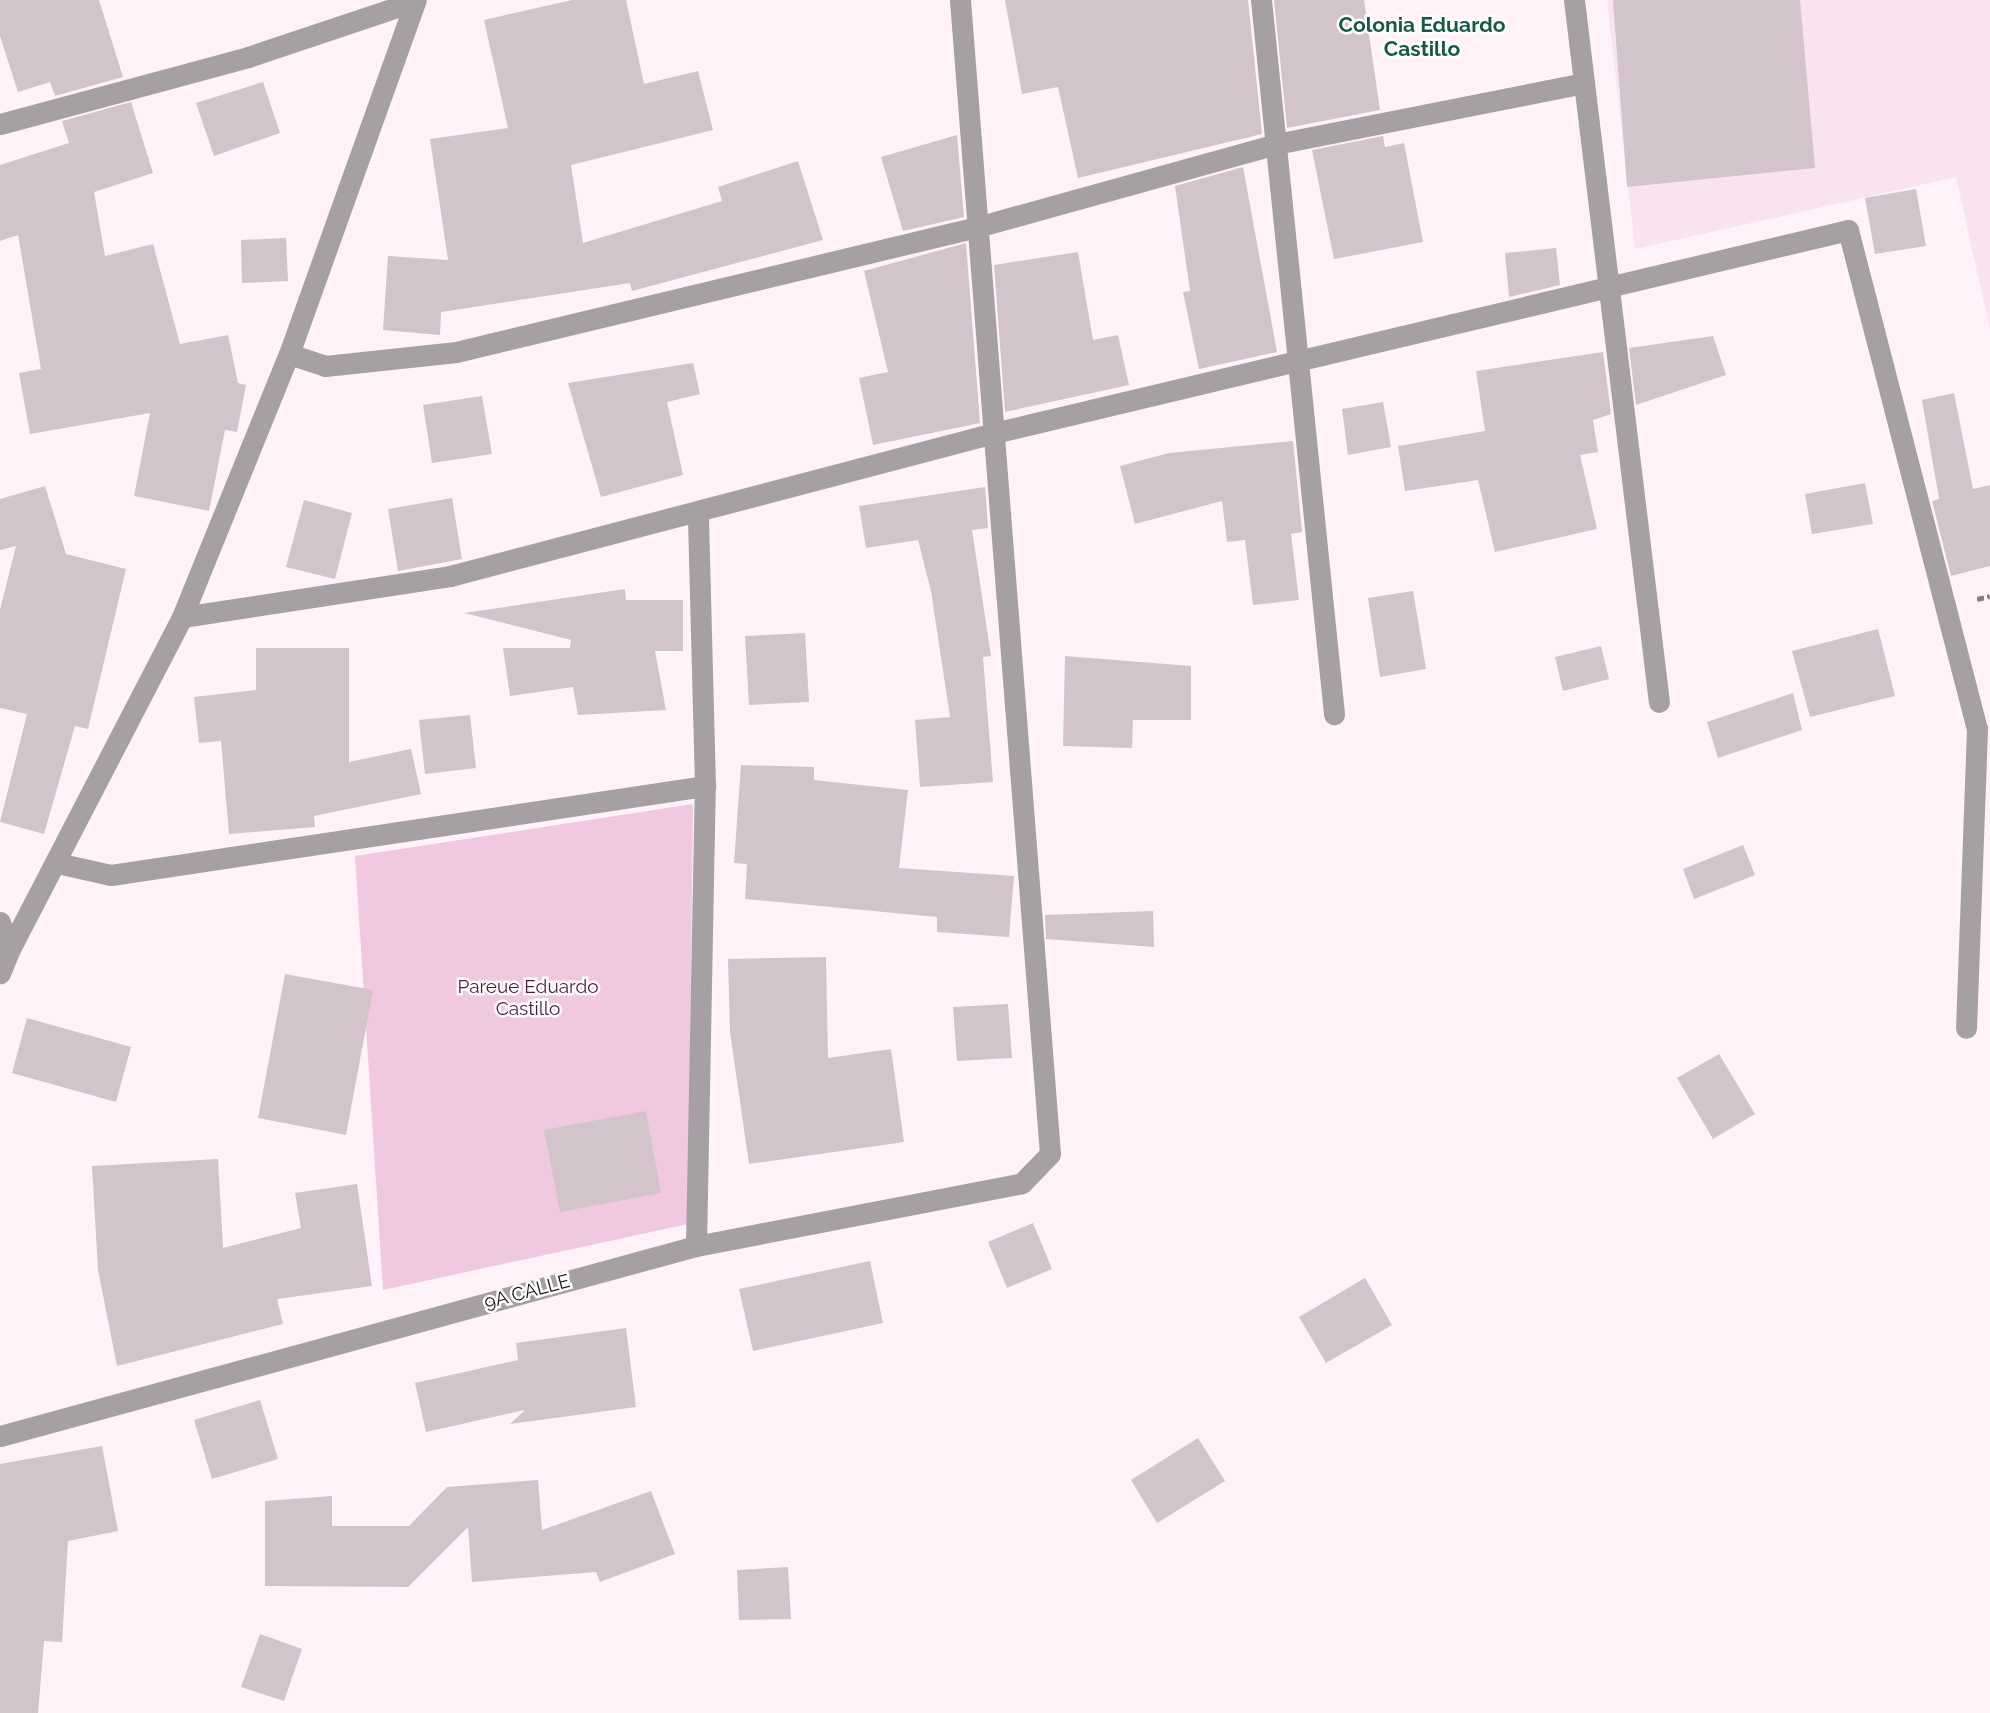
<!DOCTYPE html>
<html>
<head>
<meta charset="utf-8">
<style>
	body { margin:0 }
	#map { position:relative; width:1990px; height:1713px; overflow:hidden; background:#fff2f9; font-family:Raleway,sans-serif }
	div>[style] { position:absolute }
	.built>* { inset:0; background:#fae3f0 }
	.green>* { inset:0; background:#f0c8df }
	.building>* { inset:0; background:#d3c4cc }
	.path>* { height:4.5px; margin-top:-2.25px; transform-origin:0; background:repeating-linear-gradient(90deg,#857c81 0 7px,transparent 0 10.5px) }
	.minor>* { height:21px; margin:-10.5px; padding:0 10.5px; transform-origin:10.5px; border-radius:10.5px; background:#a69fa3 }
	span { translate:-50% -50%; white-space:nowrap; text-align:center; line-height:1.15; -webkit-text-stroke:5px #fff; paint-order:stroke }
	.park-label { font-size:19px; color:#52193f }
	.street-label { font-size:19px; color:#1a1518 }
	.neighbourhood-label { font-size:21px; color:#165b41; font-weight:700 }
</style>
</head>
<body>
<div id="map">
	<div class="built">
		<div style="clip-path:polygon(1607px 0,1990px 0,1990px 330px,1956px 177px,1635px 249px)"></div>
	</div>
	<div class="green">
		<div style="clip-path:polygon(693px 804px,688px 1224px,383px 1290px,355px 856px)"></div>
	</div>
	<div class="building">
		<div style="clip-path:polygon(0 0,99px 0,123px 77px,55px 96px,50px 82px,18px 92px,0 36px)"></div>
		<div style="clip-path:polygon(572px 0,626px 0,644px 84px,698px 71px,713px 130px,571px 165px,583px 243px,722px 201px,718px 187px,798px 161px,823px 240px,632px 291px,630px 283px,441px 312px,440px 335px,383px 330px,388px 256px,448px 260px,430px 139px,508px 128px,484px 20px)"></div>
		<div style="clip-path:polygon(1005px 0,1248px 0,1262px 134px,1078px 178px,1058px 87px,1022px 94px)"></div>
		<div style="clip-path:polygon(1274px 0,1364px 0,1380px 110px,1287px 128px)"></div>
		<div style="clip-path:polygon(1613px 0,1800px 0,1815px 168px,1627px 187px)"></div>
		<div style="clip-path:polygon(263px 82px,280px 133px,214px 156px,196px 103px)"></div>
		<div style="clip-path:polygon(131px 102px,153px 173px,94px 192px,105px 256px,153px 244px,180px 344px,228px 335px,238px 383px,246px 385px,237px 432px,225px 430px,209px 511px,134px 496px,150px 413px,30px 434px,19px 373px,41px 369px,18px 235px,0 241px,0 165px,69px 143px,62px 121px)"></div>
		<div style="clip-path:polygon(957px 135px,964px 217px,903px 231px,881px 157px)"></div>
		<div style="clip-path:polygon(1383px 136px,1385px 147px,1404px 143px,1423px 242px,1334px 259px,1312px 150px)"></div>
		<div style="clip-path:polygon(1243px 167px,1277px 352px,1199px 369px,1183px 292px,1190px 291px,1175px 186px)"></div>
		<div style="clip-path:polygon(1916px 189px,1926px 246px,1875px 254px,1865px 198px)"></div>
		<div style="clip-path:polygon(286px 238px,288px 281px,242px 283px,241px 240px)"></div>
		<div style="clip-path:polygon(966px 243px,980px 423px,873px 445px,859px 378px,888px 372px,864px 271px)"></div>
		<div style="clip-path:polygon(1556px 248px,1560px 285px,1509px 297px,1505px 253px)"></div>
		<div style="clip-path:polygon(1078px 252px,1093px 340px,1118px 335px,1129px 385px,1005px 412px,994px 265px)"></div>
		<div style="clip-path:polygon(1713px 336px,1726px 375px,1636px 405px,1629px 348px)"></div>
		<div style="clip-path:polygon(1603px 352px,1611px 414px,1593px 420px,1598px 452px,1580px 455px,1597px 529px,1495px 552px,1478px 480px,1405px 491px,1398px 446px,1485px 431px,1476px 371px)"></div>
		<div style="clip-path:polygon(693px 363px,700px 394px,667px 402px,683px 475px,601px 497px,568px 383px)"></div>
		<div style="clip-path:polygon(1954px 393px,1973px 489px,1990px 485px,1990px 566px,1951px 576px,1932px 501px,1939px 499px,1922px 400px)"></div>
		<div style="clip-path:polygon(482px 396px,492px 454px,432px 463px,423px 405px)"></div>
		<div style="clip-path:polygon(1383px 402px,1391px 447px,1348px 455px,1342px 409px)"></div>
		<div style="clip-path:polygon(1293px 441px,1302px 532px,1291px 534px,1299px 600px,1253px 605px,1245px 540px,1227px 542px,1222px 501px,1135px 524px,1120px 466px,1169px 453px)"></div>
		<div style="clip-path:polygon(1865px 483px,1873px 524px,1812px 534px,1805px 494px)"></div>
		<div style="clip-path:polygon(45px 486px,66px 554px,126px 569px,88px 729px,75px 726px,44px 834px,0 822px,27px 714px,0 708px,0 610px,16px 546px,0 550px,0 499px)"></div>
		<div style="clip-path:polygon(985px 487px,988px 528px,972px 530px,991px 656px,983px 657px,993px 782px,920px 787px,915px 720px,950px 717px,931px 591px,918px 540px,866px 548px,859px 506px)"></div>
		<div style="clip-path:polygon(452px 498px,462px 559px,398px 571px,388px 509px)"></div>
		<div style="clip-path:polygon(304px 500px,352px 513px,335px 579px,286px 567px)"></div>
		<div style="clip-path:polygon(625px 589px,626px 600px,683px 600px,683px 651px,655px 651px,666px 710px,578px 715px,573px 687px,510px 696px,503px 648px,570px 648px,571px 640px,464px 613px)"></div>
		<div style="clip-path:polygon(1413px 591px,1426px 669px,1380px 677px,1368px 598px)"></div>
		<div style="clip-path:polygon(1878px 629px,1895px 696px,1810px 717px,1792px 651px)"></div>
		<div style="clip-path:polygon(805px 633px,809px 702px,749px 705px,745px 636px)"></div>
		<div style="clip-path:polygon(1601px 646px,1609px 679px,1563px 691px,1555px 657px)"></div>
		<div style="clip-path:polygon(256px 648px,349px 648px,349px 762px,411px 749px,421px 794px,314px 816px,315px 827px,229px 834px,221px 741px,199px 743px,194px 697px,256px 690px)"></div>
		<div style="clip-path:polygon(1065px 656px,1191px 666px,1191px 720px,1133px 720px,1132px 748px,1063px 746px)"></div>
		<div style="clip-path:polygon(1793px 693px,1802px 730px,1718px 758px,1707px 722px)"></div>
		<div style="clip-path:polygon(470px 715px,476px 768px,425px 774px,419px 720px)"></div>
		<div style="clip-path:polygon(741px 765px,814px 767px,814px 780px,908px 790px,899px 868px,1014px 876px,1009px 937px,937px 932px,937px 917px,745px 899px,747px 864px,734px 863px)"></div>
		<div style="clip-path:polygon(1743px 845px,1755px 875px,1694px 899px,1683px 869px)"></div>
		<div style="clip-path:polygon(1153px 911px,1154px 947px,1046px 939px,1045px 915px)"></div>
		<div style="clip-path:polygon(826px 957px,828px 1058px,891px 1049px,904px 1142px,749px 1164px,730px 1032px,728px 959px)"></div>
		<div style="clip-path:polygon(285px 974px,373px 990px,346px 1135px,258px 1118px)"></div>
		<div style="clip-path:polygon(1008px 1004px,1012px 1058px,957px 1061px,953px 1007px)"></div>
		<div style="clip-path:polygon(27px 1018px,131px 1047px,116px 1102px,12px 1073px)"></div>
		<div style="clip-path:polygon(1719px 1054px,1755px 1114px,1713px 1139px,1677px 1078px)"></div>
		<div style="clip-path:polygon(646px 1111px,661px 1193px,560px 1212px,544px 1130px)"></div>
		<div style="clip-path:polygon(218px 1159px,223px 1248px,301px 1228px,295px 1193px,357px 1184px,372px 1286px,277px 1299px,283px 1324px,117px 1366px,98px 1270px,92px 1166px)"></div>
		<div style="clip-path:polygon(1033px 1223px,1052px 1269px,1007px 1288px,988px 1242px)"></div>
		<div style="clip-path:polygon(870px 1261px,883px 1323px,753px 1351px,739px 1289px)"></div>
		<div style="clip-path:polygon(1365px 1278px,1392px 1325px,1326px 1363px,1299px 1317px)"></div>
		<div style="clip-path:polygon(626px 1328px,636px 1407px,510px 1424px,525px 1410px,426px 1432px,415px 1383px,518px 1360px,516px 1343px)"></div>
		<div style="clip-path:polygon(260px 1400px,278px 1459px,212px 1479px,194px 1420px)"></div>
		<div style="clip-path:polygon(1198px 1438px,1225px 1481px,1157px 1523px,1131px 1480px)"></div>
		<div style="clip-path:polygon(102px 1446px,118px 1531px,68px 1541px,62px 1642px,44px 1641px,38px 1713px,0 1713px,0 1464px)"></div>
		<div style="clip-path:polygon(538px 1480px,542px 1530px,651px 1491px,675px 1554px,600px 1582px,596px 1572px,472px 1582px,468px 1527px,408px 1587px,265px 1586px,265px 1501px,332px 1496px,332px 1526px,409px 1526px,447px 1487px)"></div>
		<div style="clip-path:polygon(788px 1567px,791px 1619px,739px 1620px,737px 1570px)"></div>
		<div style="clip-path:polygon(260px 1634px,302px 1649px,284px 1701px,241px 1687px)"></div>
	</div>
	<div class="path">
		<div style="left:1977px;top:599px;width:13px;rotate:-13deg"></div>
	</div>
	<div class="minor">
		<div style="left:1261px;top:0;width:718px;rotate:84.16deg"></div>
		<div style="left:1574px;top:0;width:707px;rotate:83.1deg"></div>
		<div style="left:0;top:124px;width:257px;rotate:-15.1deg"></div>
		<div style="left:248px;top:57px;width:176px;rotate:-18.5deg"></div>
		<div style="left:289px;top:354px;width:38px;rotate:18deg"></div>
		<div style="left:325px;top:366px;width:132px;rotate:-6.1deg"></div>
		<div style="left:456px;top:352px;width:536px;rotate:-13.49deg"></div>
		<div style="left:977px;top:227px;width:310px;rotate:-15.5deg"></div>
		<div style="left:1276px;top:144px;width:314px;rotate:-11.2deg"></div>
		<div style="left:182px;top:617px;width:271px;rotate:-8.7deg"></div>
		<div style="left:450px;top:576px;width:562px;rotate:-14.73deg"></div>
		<div style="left:994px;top:433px;width:878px;rotate:-13.37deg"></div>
		<div style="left:1848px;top:230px;width:515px;rotate:75.51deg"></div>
		<div style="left:1977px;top:729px;width:299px;rotate:92.1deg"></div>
		<div style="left:57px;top:863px;width:55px;rotate:12.5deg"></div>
		<div style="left:111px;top:875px;width:601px;rotate:-8.52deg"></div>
		<div style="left:0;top:922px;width:30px;rotate:73deg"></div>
		<div style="left:9px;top:951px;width:24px;rotate:112deg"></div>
		<div style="left:9px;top:951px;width:376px;rotate:-62.6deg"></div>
		<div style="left:182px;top:617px;width:284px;rotate:-67.9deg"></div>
		<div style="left:289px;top:354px;width:376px;rotate:-70.3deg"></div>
		<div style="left:696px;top:1246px;width:460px;rotate:-88.9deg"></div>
		<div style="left:705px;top:786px;width:274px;rotate:-91.5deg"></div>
		<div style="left:0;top:1436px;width:721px;rotate:-15.27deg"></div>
		<div style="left:696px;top:1246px;width:332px;rotate:-10.9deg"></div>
		<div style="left:1022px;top:1183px;width:40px;rotate:-46deg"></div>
		<div style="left:1050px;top:1154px;width:1158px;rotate:-94.46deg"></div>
	</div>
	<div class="park-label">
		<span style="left:528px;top:998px">Pareue Eduardo<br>Castillo</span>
	</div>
	<div class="street-label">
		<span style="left:527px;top:1292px;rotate:-15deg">9A CALLE</span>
	</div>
	<div class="neighbourhood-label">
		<span style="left:1422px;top:37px">Colonia Eduardo<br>Castillo</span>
	</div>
</div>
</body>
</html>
